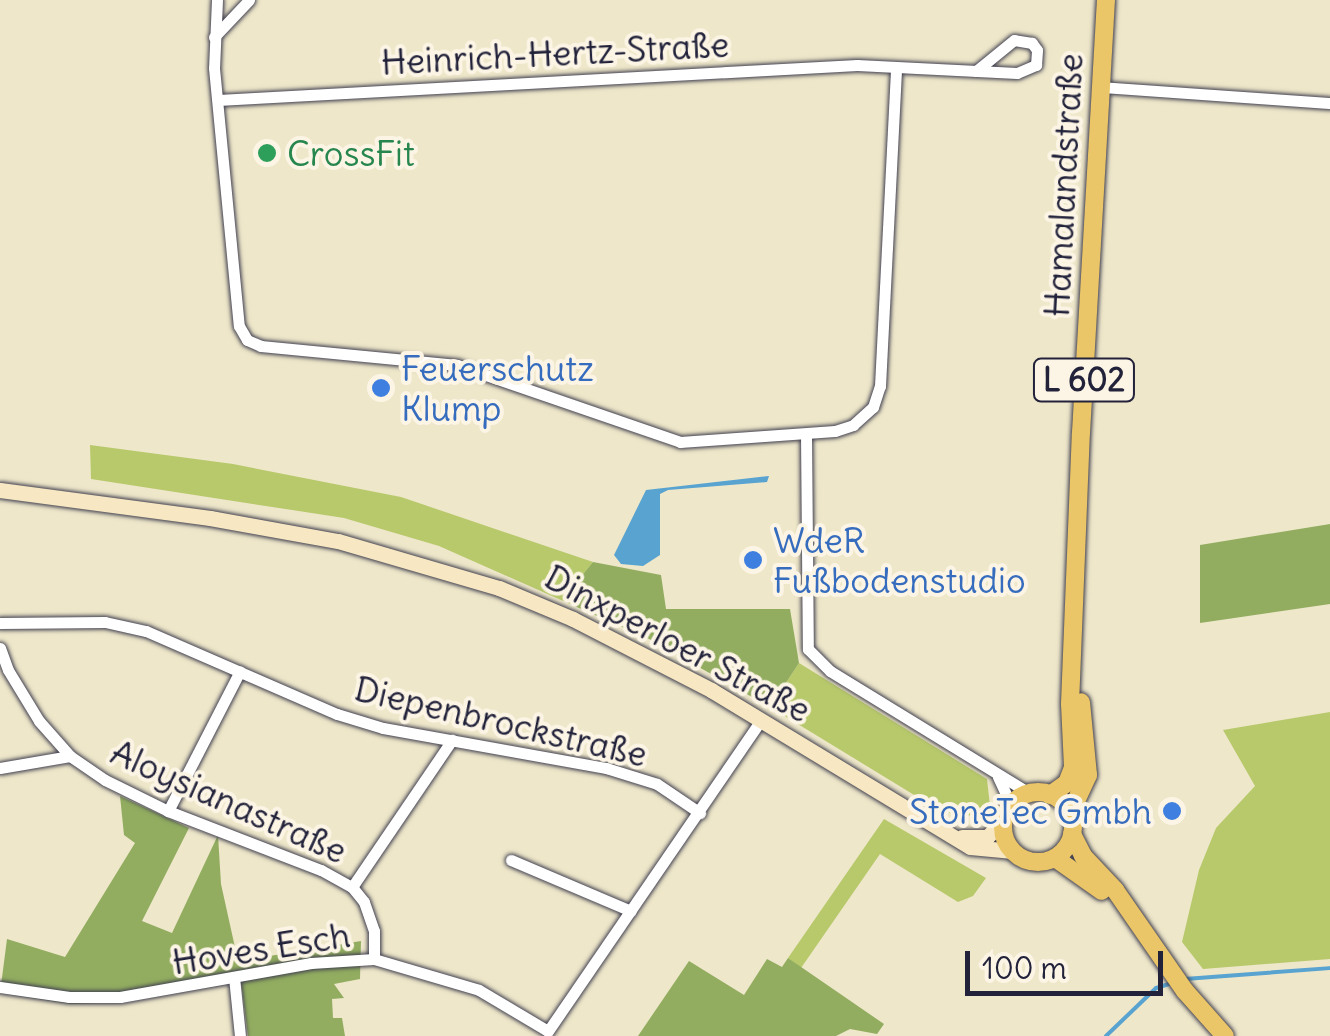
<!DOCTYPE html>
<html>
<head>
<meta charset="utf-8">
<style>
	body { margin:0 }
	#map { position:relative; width:1330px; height:1036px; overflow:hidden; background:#eee7ca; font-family:Delius,sans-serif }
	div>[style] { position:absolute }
	.green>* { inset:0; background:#b8c96c }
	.forest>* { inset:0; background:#92ad60 }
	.water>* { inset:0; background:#58a3d0 }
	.stream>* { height:4px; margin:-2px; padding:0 2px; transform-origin:2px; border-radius:2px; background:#58a3d0 }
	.roads { filter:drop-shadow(0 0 2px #414050) drop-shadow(0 0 2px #414050) }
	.street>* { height:11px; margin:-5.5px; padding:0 5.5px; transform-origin:5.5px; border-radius:5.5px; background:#fff }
	.secondary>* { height:15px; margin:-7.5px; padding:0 7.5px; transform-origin:7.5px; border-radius:7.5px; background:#f7e8c3 }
	.primary>* { height:18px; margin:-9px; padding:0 9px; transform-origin:9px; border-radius:9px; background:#eac669 }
	.primary>.ring { margin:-9px; padding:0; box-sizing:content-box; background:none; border:18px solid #eac669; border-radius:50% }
	.dots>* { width:28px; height:28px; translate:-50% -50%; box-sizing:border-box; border:5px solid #fcf5e5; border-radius:50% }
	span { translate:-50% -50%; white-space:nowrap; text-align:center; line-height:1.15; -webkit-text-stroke:8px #fcf5e5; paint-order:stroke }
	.shield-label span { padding:2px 8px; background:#fcf5e5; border:2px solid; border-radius:8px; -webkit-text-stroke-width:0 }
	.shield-label { font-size:32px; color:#22223b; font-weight:700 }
	.street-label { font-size:35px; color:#22223b }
	.leisure-label { font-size:35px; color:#27864d }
	.left { translate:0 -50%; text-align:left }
	.shop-label { font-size:35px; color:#366cbe }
	.right { translate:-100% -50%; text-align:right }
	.scale { position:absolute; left:965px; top:951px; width:198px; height:45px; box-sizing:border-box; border:5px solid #22223b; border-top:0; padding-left:12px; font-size:30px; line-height:35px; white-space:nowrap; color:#22223b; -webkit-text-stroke:8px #fcf5e5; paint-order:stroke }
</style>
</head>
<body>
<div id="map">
	<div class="green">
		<div style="clip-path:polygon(90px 445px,233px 464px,401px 497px,593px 562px,579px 579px,570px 604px,439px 546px,344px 518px,91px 479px)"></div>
		<div style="clip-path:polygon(799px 663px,987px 779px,990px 806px,982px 817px,942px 812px,770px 707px)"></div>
		<div style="clip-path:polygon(1330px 712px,1330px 959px,1203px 969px,1182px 942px,1199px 870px,1216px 828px,1255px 786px,1223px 730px)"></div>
		<div style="clip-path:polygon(884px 819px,986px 878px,973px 896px,958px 902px,880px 854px,801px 968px,788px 958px)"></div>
	</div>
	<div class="forest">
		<div style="clip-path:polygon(1330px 524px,1330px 604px,1200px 623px,1200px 545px)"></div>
		<div style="clip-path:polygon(593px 562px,661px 575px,666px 609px,790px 609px,799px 663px,770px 707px,649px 639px,570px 604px,579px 579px)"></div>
		<div style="clip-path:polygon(120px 796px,189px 828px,142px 921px,172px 933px,218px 835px,221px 884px,238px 961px,361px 941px,360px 979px,334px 984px,344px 998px,332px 999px,333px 1018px,342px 1018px,345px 1036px,248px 1036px,241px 982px,126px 1002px,70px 1004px,0 993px,7px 939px,65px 957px,135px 843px,124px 835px)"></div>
		<div style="clip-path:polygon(788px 958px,884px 1024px,877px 1034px,850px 1029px,836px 1036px,638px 1036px,689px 961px,744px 995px,767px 959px,782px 967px)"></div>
	</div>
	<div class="water">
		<div style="clip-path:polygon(769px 476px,767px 482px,668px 490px,660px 494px,660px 555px,643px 566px,621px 564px,614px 555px,646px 490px)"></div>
	</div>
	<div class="stream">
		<div style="left:1185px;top:979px;width:145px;rotate:-4.3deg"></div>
		<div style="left:1106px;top:1036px;width:69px;rotate:-43.8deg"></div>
		<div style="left:1156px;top:988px;width:17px;rotate:-17deg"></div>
	</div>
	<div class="roads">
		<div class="street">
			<div style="left:217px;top:0;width:68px;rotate:92.5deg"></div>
			<div style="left:214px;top:68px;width:259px;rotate:84.5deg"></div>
			<div style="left:239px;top:326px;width:16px;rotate:60deg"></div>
			<div style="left:247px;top:340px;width:15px;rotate:23deg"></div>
			<div style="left:261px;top:346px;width:197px;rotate:5.5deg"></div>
			<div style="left:457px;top:365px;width:236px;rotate:19deg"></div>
			<div style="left:680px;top:442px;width:155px;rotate:-4.1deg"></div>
			<div style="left:835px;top:431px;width:19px;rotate:-18deg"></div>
			<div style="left:853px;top:425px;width:27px;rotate:-42deg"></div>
			<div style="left:873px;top:407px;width:22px;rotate:-72deg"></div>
			<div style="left:880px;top:386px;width:318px;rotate:-87.1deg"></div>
			<div style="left:214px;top:37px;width:51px;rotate:-46.6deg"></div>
			<div style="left:1101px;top:87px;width:230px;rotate:4deg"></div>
			<div style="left:218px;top:100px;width:640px;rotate:-3.14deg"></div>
			<div style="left:857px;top:65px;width:160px;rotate:2.9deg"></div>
			<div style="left:1017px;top:73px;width:21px;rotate:-23deg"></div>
			<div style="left:1036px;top:65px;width:15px;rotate:-86deg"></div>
			<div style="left:1037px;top:50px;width:9px;rotate:-126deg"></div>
			<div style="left:1032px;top:43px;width:18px;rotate:-171deg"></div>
			<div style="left:1014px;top:40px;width:49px;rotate:140.8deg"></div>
			<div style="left:806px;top:434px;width:215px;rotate:89.5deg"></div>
			<div style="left:808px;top:649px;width:31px;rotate:45deg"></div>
			<div style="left:830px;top:671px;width:233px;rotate:31.5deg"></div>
			<div style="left:0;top:623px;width:105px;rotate:-0.5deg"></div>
			<div style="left:105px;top:622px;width:42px;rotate:12.4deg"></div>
			<div style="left:146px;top:631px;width:208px;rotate:23.5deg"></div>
			<div style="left:337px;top:714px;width:48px;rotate:16.9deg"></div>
			<div style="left:383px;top:728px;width:227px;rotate:10.2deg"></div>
			<div style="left:606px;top:768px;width:53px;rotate:17.4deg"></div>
			<div style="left:657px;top:784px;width:52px;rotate:34deg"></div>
			<div style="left:0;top:648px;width:23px;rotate:70deg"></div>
			<div style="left:8px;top:670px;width:60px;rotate:58.7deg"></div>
			<div style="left:39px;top:721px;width:47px;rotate:48.5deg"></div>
			<div style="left:70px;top:756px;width:42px;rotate:34.4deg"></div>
			<div style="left:105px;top:780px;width:70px;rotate:26.2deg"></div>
			<div style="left:168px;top:811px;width:164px;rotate:21.1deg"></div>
			<div style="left:321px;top:870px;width:35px;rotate:29deg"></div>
			<div style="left:352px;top:887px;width:19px;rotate:51deg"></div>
			<div style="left:364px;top:902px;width:31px;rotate:71deg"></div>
			<div style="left:374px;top:931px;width:28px;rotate:90deg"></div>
			<div style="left:0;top:768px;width:71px;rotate:-9.7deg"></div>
			<div style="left:998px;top:777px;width:31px;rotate:65deg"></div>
			<div style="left:168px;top:811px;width:157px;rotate:-62.8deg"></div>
			<div style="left:511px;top:860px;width:130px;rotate:23deg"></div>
			<div style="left:352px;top:887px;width:178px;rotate:-55.8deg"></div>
			<div style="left:234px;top:977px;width:59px;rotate:84.2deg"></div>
			<div style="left:0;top:987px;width:70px;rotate:8.2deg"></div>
			<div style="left:69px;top:997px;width:51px"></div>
			<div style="left:120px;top:997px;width:194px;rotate:-10.1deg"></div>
			<div style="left:311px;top:963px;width:63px;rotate:-3.6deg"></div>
			<div style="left:374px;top:959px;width:109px;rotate:16.4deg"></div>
			<div style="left:479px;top:990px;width:80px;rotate:30.7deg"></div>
			<div style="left:548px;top:1031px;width:378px;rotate:-55.6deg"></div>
		</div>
		<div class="secondary">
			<div style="left:0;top:490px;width:212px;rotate:7.6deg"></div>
			<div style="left:210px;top:518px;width:130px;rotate:10.2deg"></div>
			<div style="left:338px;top:541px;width:168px;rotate:16.3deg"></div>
			<div style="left:499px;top:588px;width:80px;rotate:22.7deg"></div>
			<div style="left:573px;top:619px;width:155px;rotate:27.2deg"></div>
			<div style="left:711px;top:690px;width:303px;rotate:31.2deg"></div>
			<div style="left:970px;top:847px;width:43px;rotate:5.3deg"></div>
			<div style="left:962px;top:837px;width:25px"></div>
			<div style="left:987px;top:837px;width:24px;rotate:-45deg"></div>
		</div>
		<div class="primary">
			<div class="ring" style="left:1003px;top:792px;width:52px;height:52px"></div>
			<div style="left:1050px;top:795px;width:21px;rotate:-35deg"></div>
			<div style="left:1067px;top:783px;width:17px;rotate:-69deg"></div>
			<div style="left:1073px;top:767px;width:63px;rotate:-92.7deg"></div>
			<div style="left:1070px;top:704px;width:271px;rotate:-87.7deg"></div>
			<div style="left:1081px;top:433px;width:434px;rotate:-86.7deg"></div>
			<div style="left:1070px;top:814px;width:43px;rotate:-65.2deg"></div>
			<div style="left:1088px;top:775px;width:73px;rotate:-95.5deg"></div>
			<div style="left:1072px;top:834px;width:25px;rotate:63deg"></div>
			<div style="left:1083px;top:856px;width:47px;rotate:46.7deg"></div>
			<div style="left:1115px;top:890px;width:123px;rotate:55.3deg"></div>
			<div style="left:1185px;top:991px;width:60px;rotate:48.4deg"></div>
			<div style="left:1055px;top:858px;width:57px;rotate:35.1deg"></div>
		</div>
	</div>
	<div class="dots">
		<div style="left:267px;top:153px;background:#2e9e5b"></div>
		<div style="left:381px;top:388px;background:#3f7fe0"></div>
		<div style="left:753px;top:560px;background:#3f7fe0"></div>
		<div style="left:1172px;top:811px;background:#3f7fe0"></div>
	</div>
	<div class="shield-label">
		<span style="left:1084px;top:380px">L 602</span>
	</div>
	<div class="street-label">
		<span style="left:555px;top:53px;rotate:-3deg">Heinrich-Hertz-Straße</span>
		<span style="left:1063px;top:185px;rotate:-87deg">Hamalandstraße</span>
		<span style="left:678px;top:643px;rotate:28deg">Dinxperloer Straße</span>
		<span style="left:501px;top:721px;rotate:13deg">Diepenbrockstraße</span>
		<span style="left:229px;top:801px;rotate:24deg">Aloysianastraße</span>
		<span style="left:261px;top:948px;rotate:-9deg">Hoves Esch</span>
	</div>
	<div class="leisure-label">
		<span class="left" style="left:287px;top:153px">CrossFit</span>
	</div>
	<div class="shop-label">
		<span class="left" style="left:401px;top:388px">Feuerschutz<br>Klump</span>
		<span class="left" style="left:773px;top:560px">WdeR<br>Fußbodenstudio</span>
		<span class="right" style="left:1152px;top:811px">StoneTec Gmbh</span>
	</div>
	<div class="scale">100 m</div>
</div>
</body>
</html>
